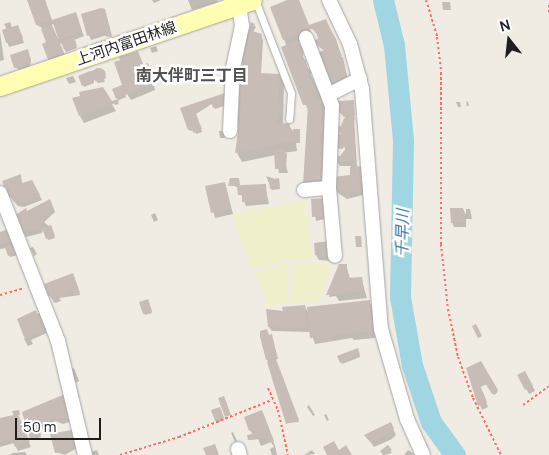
<!DOCTYPE html>
<html>
<head>
<meta charset="utf-8">
<style>
	body { margin:0 }
	#map { position:relative; width:549px; height:455px; overflow:hidden; background:#f0ebe3; font-family:Manrope,"Noto Sans JP",sans-serif }
	div>[style] { position:absolute }
	.farmland>* { inset:0; background:#f0f0cd }
	.shadow>* { inset:0; background:#0003 }
	.round { border-radius:50% }
	.river>* { height:21px; margin:-10.5px; padding:0 10.5px; transform-origin:10.5px; border-radius:10.5px; background:#a0d6e1 }
	.building>* { inset:0; background:#c8bdb6 }
	.path>* { height:2px; margin-top:-1px; transform-origin:0; background:repeating-linear-gradient(90deg,#ff6c66 0 2.5px,transparent 0 5px) }
	.roads { filter:drop-shadow(0 0 1px #a5a5a5) drop-shadow(0 0 1px #a5a5a5) }
	.lane>* { height:7px; margin:-3.5px; padding:0 3.5px; transform-origin:3.5px; border-radius:3.5px; background:#fff }
	.street>* { height:14px; margin:-7px; padding:0 7px; transform-origin:7px; border-radius:7px; background:#fff }
	.secondary>* { height:19px; margin:-9.5px; padding:0 9.5px; transform-origin:9.5px; border-radius:9.5px; background:#fffeb3 }
	span { translate:-50% -50%; white-space:nowrap; text-align:center; line-height:1.15; -webkit-text-stroke:5px #fff; paint-order:stroke }
	.street-label { font-size:15px; color:#1e1e1e }
	.neighbourhood-label { font-size:16px; color:#515151; font-weight:700 }
	.water-label { font-size:16px; color:#3e78a6; font-style:italic }
	.north { position:absolute; left:484px; top:15px; width:50px; height:50px; -webkit-text-stroke:4px #fff; paint-order:stroke; rotate:344deg; font-size:14px; font-weight:700; line-height:20px; text-align:center; color:#1e1e1e }
	.north::after { content:''; display:block; margin:auto; width:18px; height:22px; background:#1e1e1e; clip-path:polygon(50% 0,100% 100%,50% 72%,0 100%) }
	.scale { position:absolute; left:15px; top:418px; width:86px; height:22px; box-sizing:border-box; border:2px solid #1e1e1e; border-top:0; padding-left:6px; font-size:15px; line-height:18px; white-space:nowrap; color:#1e1e1e; -webkit-text-stroke:4px #fff; paint-order:stroke }
</style>
</head>
<body>
<div id="map">
	<div class="farmland">
		<div style="clip-path:polygon(305px 201px,312px 259px,291px 259px,251px 269px,233px 213px)"></div>
		<div style="clip-path:polygon(332px 260px,320px 302px,290px 303px,293px 265px)"></div>
		<div style="clip-path:polygon(289px 263px,287px 304px,265px 306px,265px 295px,253px 272px)"></div>
	</div>
	<div class="shadow">
		<div style="clip-path:polygon(evenodd,29px 0,45px 0,52px 21px,75px 14px,84px 36px,74px 40px,77px 48px,66px 52px,63px 44px,48px 42px,42px 28px,37px 25px,29px 0,54px 24px,60px 38px,58px 39px,51px 25px,54px 24px)"></div>
		<div style="clip-path:polygon(152px 0,161px 0,154px 3px)"></div>
		<div style="clip-path:polygon(188px 0,217px 0,218px 2px,192px 10px)"></div>
		<div style="clip-path:polygon(291px 0,298px 0,313px 37px,297px 43px,327px 111px,326px 195px,310px 194px,309px 114px,284px 39px)"></div>
		<div style="clip-path:polygon(105px 14px,112px 38px,107px 35px,91px 40px,89px 35px)"></div>
		<div style="clip-path:polygon(326px 21px,336px 39px,350px 85px,332px 86px,322px 65px,324px 51px,318px 45px,320px 39px,311px 26px)"></div>
		<div style="clip-path:polygon(10px 22px,12px 28px,18px 26px,24px 43px,9px 47px,3px 31px,7px 30px,4px 24px)"></div>
		<div style="clip-path:polygon(251px 24px,256px 27px,252px 34px,261px 35px,263px 40px,261px 74px,279px 75px,284px 84px,283px 126px,289px 125px,295px 135px,300px 133px,300px 143px,296px 143px,297px 151px,283px 153px,288px 173px,279px 173px,276px 155px,242px 162px,237px 153px,241px 61px)"></div>
		<div style="clip-path:polygon(0 32px,4px 60px,0 61px)"></div>
		<div style="clip-path:polygon(156px 46px,158px 51px,152px 53px,150px 48px)"></div>
		<div class="round" style="left:13px;top:52px;width:18px;height:18px"></div>
		<div style="clip-path:polygon(138px 53px,148px 74px,149px 66px,155px 90px,131px 100px,125px 91px,126px 97px,117px 101px,119px 104px,115px 105px,114px 102px,118px 100px,113px 89px,122px 86px)"></div>
		<div style="clip-path:polygon(99px 68px,105px 82px,98px 83px,93px 74px,94px 83px,84px 87px,80px 76px)"></div>
		<div style="clip-path:polygon(73px 76px,76px 82px,69px 84px,66px 78px)"></div>
		<div style="clip-path:polygon(102px 88px,116px 111px,84px 123px,80px 116px)"></div>
		<div style="clip-path:polygon(223px 96px,226px 105px,215px 109px,213px 103px,196px 114px,202px 132px,196px 134px,194px 130px,190px 131px,181px 109px)"></div>
		<div style="clip-path:polygon(466px 101px,468px 102px,469px 106px,467px 106px)"></div>
		<div style="clip-path:polygon(353px 102px,357px 167px,362px 167px,364px 188px,363px 195px,347px 199px,335px 191px,351px 176px,351px 166px,340px 166px,337px 162px,346px 150px,343px 144px,343px 149px,336px 148px,346px 118px,340px 113px)"></div>
		<div style="clip-path:polygon(456px 102px,460px 102px,461px 107px,458px 107px)"></div>
		<div style="clip-path:polygon(219px 131px,223px 131px,225px 138px,220px 138px)"></div>
		<div style="clip-path:polygon(266px 176px,278px 180px,280px 189px,272px 190px)"></div>
		<div style="clip-path:polygon(238px 179px,240px 188px,265px 185px,269px 204px,246px 206px,238px 187px,230px 185px)"></div>
		<div style="clip-path:polygon(32px 181px,42px 200px,24px 207px,18px 206px,8px 194px)"></div>
		<div style="clip-path:polygon(225px 183px,233px 214px,215px 218px,207px 187px)"></div>
		<div style="clip-path:polygon(313px 200px,329px 218px,316px 221px)"></div>
		<div style="clip-path:polygon(50px 201px,55px 212px,44px 222px,51px 228px,55px 238px,48px 240px,43px 229px,42px 233px,26px 237px,16px 216px)"></div>
		<div style="clip-path:polygon(463px 209px,466px 215px,466px 209px,470px 209px,472px 219px,466px 219px,466px 227px,454px 227px,452px 222px)"></div>
		<div style="clip-path:polygon(155px 213px,158px 220px,154px 222px,151px 215px)"></div>
		<div style="clip-path:polygon(8px 231px,17px 255px,10px 257px,7px 248px,0 249px,0 233px)"></div>
		<div style="clip-path:polygon(328px 243px,333px 261px,319px 260px,316px 255px)"></div>
		<div style="clip-path:polygon(33px 247px,37px 254px,34px 256px,30px 248px)"></div>
		<div style="clip-path:polygon(346px 265px,350px 279px,361px 278px,367px 298px,339px 301px,336px 296px,329px 297px,332px 283px)"></div>
		<div style="clip-path:polygon(74px 276px,80px 295px,59px 298px,61px 301px,55px 303px,49px 295px)"></div>
		<div style="clip-path:polygon(149px 302px,152px 313px,145px 315px,144px 313px)"></div>
		<div style="clip-path:polygon(369px 302px,374px 309px,375px 338px,354px 340px,352px 338px,315px 344px,311px 332px,272px 331px,269px 327px,284px 312px,305px 307px,309px 314px)"></div>
		<div style="clip-path:polygon(35px 312px,49px 332px,31px 340px,33px 344px,28px 346px,24px 339px)"></div>
		<div style="clip-path:polygon(269px 336px,272px 337px,278px 359px,275px 360px,299px 422px,287px 423px,267px 359px)"></div>
		<div style="clip-path:polygon(357px 349px,360px 357px,342px 364px,341px 362px)"></div>
		<div style="clip-path:polygon(74px 368px,79px 381px,75px 383px,70px 369px)"></div>
		<div style="clip-path:polygon(468px 369px,488px 376px,498px 392px,494px 395px,487px 384px,480px 387px,488px 407px,482px 410px,480px 405px)"></div>
		<div style="clip-path:polygon(525px 372px,535px 391px,529px 394px,519px 375px)"></div>
		<div style="clip-path:polygon(65px 397px,72px 421px,63px 424px,55px 421px,52px 426px,39px 430px,41px 437px,32px 440px,23px 413px)"></div>
		<div style="clip-path:polygon(309px 405px,315px 415px,313px 416px,307px 407px)"></div>
		<div style="clip-path:polygon(19px 410px,20px 415px,17px 415px,31px 447px,18px 451px,14px 443px,0 447px,0 419px,14px 416px,12px 411px)"></div>
		<div style="clip-path:polygon(221px 410px,224px 420px,217px 423px,213px 411px)"></div>
		<div style="clip-path:polygon(326px 414px,329px 420px,327px 421px,324px 415px)"></div>
		<div style="clip-path:polygon(264px 416px,275px 446px,277px 455px,272px 455px,270px 449px,274px 447px,271px 442px,261px 446px,258px 439px,249px 440px,248px 436px,253px 435px,250px 430px)"></div>
		<div style="clip-path:polygon(393px 429px,396px 435px,392px 439px,374px 447px,366px 436px)"></div>
		<div style="clip-path:polygon(233px 432px,237px 441px,235px 442px,231px 433px)"></div>
		<div style="clip-path:polygon(387px 447px,392px 453px,384px 455px,382px 452px)"></div>
		<div style="clip-path:polygon(77px 448px,65px 455px,56px 452px)"></div>
		<div style="clip-path:polygon(97px 450px,99px 455px,92px 455px,91px 452px)"></div>
		<div style="clip-path:polygon(312px 450px,315px 454px,304px 455px)"></div>
		<div style="clip-path:polygon(408px 450px,413px 453px,414px 455px,404px 455px)"></div>
		<div style="clip-path:polygon(25px 452px,27px 455px,9px 455px,13px 453px)"></div>
	</div>
	<div class="river">
		<div style="left:383px;top:0;width:46px;rotate:76.3deg"></div>
		<div style="left:394px;top:45px;width:96px;rotate:84.6deg"></div>
		<div style="left:403px;top:141px;width:156px;rotate:91.1deg"></div>
		<div style="left:400px;top:297px;width:69px;rotate:80deg"></div>
		<div style="left:412px;top:365px;width:60px;rotate:71.6deg"></div>
		<div style="left:431px;top:422px;width:41px;rotate:54deg"></div>
	</div>
	<div class="building">
		<div style="clip-path:polygon(27px 0,45px 0,52px 20px,36px 25px)"></div>
		<div style="clip-path:polygon(287px 0,299px 0,309px 25px,326px 19px,342px 56px,320px 64px,319px 52px,325px 50px,316px 45px,315px 40px,318px 39px,316px 31px,311px 29px,283px 40px,270px 7px)"></div>
		<div style="clip-path:polygon(442px 2px,450px 2px,451px 10px,443px 10px)"></div>
		<div style="clip-path:polygon(101px 8px,105px 9px,112px 36px,106px 37px,105px 32px,87px 36px,81px 14px)"></div>
		<div style="clip-path:polygon(76px 12px,82px 31px,59px 41px,65px 55px,49px 62px,42px 44px,46px 42px,41px 29px,52px 25px,57px 37px,51px 40px,58px 38px,52px 20px)"></div>
		<div style="clip-path:polygon(251px 22px,255px 24px,252px 31px,262px 34px,259px 63px,240px 61px)"></div>
		<div style="clip-path:polygon(18px 25px,23px 38px,6px 43px,2px 30px)"></div>
		<div style="clip-path:polygon(74px 37px,77px 46px,64px 50px,61px 41px)"></div>
		<div style="clip-path:polygon(297px 41px,304px 50px,302px 61px,306px 59px,307px 69px,310px 69px,312px 73px,307px 76px,318px 93px,314px 95px,315px 100px,324px 101px,319px 109px,327px 109px,326px 113px,322px 113px,320px 124px,324px 125px,319px 142px,323px 143px,320px 154px,323px 159px,319px 174px,323px 173px,321px 186px,303px 184px,308px 105px,303px 105px,281px 47px)"></div>
		<div style="clip-path:polygon(28px 49px,30px 57px,27px 58px,29px 62px,22px 64px,27px 64px,29px 68px,20px 71px,19px 67px,14px 68px,10px 55px)"></div>
		<div style="clip-path:polygon(138px 51px,143px 65px,148px 63px,154px 79px,152px 83px,116px 99px,112px 89px,122px 85px,114px 62px,120px 60px,119px 57px)"></div>
		<div style="clip-path:polygon(343px 57px,348px 81px,332px 87px,325px 76px,331px 73px,324px 75px,323px 71px,329px 69px,324px 70px,322px 64px)"></div>
		<div style="clip-path:polygon(240px 62px,261px 64px,260px 73px,280px 74px,278px 104px,281px 104px,281px 110px,278px 110px,277px 124px,289px 123px,293px 141px,235px 153px,239px 125px,236px 125px)"></div>
		<div class="round" style="left:92px;top:68px;width:14px;height:14px"></div>
		<div style="clip-path:polygon(90px 71px,94px 81px,82px 86px,78px 76px)"></div>
		<div style="clip-path:polygon(103px 87px,112px 101px,118px 99px,119px 102px,79px 116px,72px 98px,80px 96px,79px 92px)"></div>
		<div style="clip-path:polygon(228px 92px,229px 94px,224px 96px,226px 103px,213px 108px,211px 102px,195px 112px,202px 129px,193px 133px,192px 128px,188px 130px,180px 108px)"></div>
		<div style="clip-path:polygon(354px 100px,355px 116px,343px 117px,343px 113px,339px 113px,338px 101px)"></div>
		<div style="clip-path:polygon(355px 117px,353px 132px,338px 133px,337px 126px,341px 126px,344px 118px)"></div>
		<div style="clip-path:polygon(293px 129px,300px 129px,300px 142px,293px 142px)"></div>
		<div style="clip-path:polygon(355px 133px,355px 161px,336px 162px,336px 156px,340px 156px,347px 147px,335px 148px,335px 143px,342px 143px,336px 142px,335px 134px)"></div>
		<div style="clip-path:polygon(274px 150px,283px 150px,287px 154px,286px 168px,275px 169px)"></div>
		<div style="clip-path:polygon(362px 166px,361px 191px,350px 192px,351px 198px,345px 198px,345px 192px,334px 191px,333px 177px,350px 175px,350px 167px)"></div>
		<div style="clip-path:polygon(21px 174px,22px 183px,32px 180px,40px 195px,20px 203px,19px 200px,14px 202px,12px 196px,8px 198px,2px 181px)"></div>
		<div style="clip-path:polygon(230px 178px,239px 178px,240px 185px,228px 186px)"></div>
		<div style="clip-path:polygon(279px 178px,280px 187px,270px 189px,269px 180px)"></div>
		<div style="clip-path:polygon(225px 182px,231px 209px,211px 213px,205px 186px)"></div>
		<div style="clip-path:polygon(266px 184px,267px 199px,242px 202px,242px 195px,238px 195px,237px 187px,241px 185px)"></div>
		<div style="clip-path:polygon(328px 198px,327px 216px,312px 217px,311px 199px)"></div>
		<div style="clip-path:polygon(50px 199px,54px 209px,43px 217px,45px 222px,39px 225px,41px 228px,22px 233px,14px 216px,26px 208px,27px 211px)"></div>
		<div style="clip-path:polygon(450px 208px,463px 208px,464px 222px,451px 223px)"></div>
		<div style="clip-path:polygon(51px 225px,55px 236px,46px 239px,42px 228px)"></div>
		<div style="clip-path:polygon(9px 229px,13px 242px,0 244px,0 232px)"></div>
		<div style="clip-path:polygon(355px 236px,361px 236px,362px 247px,356px 247px)"></div>
		<div style="clip-path:polygon(329px 241px,331px 257px,315px 255px,314px 243px)"></div>
		<div style="clip-path:polygon(14px 244px,17px 253px,8px 256px,5px 247px)"></div>
		<div style="clip-path:polygon(339px 264px,347px 264px,347px 278px,362px 277px,364px 291px,326px 295px)"></div>
		<div style="clip-path:polygon(73px 273px,80px 293px,75px 295px,73px 290px,53px 302px,53px 294px,48px 296px,44px 284px)"></div>
		<div style="clip-path:polygon(148px 299px,152px 311px,143px 314px,139px 302px)"></div>
		<div style="clip-path:polygon(370px 300px,372px 331px,331px 335px,332px 341px,316px 342px,316px 337px,310px 338px,307px 307px)"></div>
		<div style="clip-path:polygon(305px 305px,307px 328px,268px 327px,266px 309px,283px 311px,282px 307px)"></div>
		<div style="clip-path:polygon(36px 310px,37px 314px,41px 312px,48px 327px,41px 330px,42px 332px,24px 337px,17px 319px)"></div>
		<div style="clip-path:polygon(476px 324px,482px 336px,478px 338px,472px 326px)"></div>
		<div style="clip-path:polygon(267px 329px,269px 335px,272px 334px,277px 357px,266px 360px,260px 337px,260px 331px)"></div>
		<div style="clip-path:polygon(358px 348px,360px 355px,340px 363px,337px 356px)"></div>
		<div style="clip-path:polygon(276px 359px,299px 420px,286px 424px,267px 362px)"></div>
		<div style="clip-path:polygon(481px 361px,498px 390px,492px 394px,485px 383px,480px 385px,487px 402px,478px 406px,466px 368px)"></div>
		<div style="clip-path:polygon(525px 371px,533px 386px,525px 390px,517px 375px)"></div>
		<div style="clip-path:polygon(65px 394px,73px 419px,49px 418px,50px 421px,38px 425px,41px 435px,30px 439px,22px 412px)"></div>
		<div style="clip-path:polygon(224px 396px,231px 415px,225px 417px,218px 398px)"></div>
		<div style="clip-path:polygon(220px 407px,224px 418px,215px 421px,211px 410px)"></div>
		<div style="clip-path:polygon(262px 410px,274px 441px,270px 443px,268px 438px,248px 440px,247px 435px,260px 432px,253px 429px,249px 431px,244px 417px)"></div>
		<div style="clip-path:polygon(18px 414px,30px 442px,15px 447px,11px 438px,0 442px,0 418px)"></div>
		<div style="clip-path:polygon(391px 422px,394px 429px,389px 434px,371px 443px,364px 435px)"></div>
		<div style="clip-path:polygon(72px 430px,79px 448px,55px 453px,50px 434px)"></div>
		<div style="clip-path:polygon(334px 441px,339px 450px,346px 445px,352px 455px,327px 455px,323px 447px)"></div>
		<div style="clip-path:polygon(215px 444px,219px 455px,206px 455px,203px 448px)"></div>
		<div style="clip-path:polygon(388px 445px,392px 450px,383px 455px,380px 451px)"></div>
	</div>
	<div class="path">
		<div style="left:426px;top:0;width:39px;rotate:73deg"></div>
		<div style="left:437px;top:37px;width:35px;rotate:83deg"></div>
		<div style="left:441px;top:72px;width:172px;rotate:90deg"></div>
		<div style="left:441px;top:244px;width:65px;rotate:83.9deg"></div>
		<div style="left:448px;top:309px;width:49px;rotate:78.2deg"></div>
		<div style="left:458px;top:357px;width:44px;rotate:69.9deg"></div>
		<div style="left:473px;top:398px;width:64px;rotate:63.8deg"></div>
		<div style="left:549px;top:5px;width:10px;rotate:90deg"></div>
		<div style="left:0;top:295px;width:25px;rotate:-16deg"></div>
		<div style="left:268px;top:388px;width:24px;rotate:66deg"></div>
		<div style="left:278px;top:410px;width:46px;rotate:77.5deg"></div>
		<div style="left:523px;top:405px;width:32px;rotate:-36deg"></div>
		<div style="left:120px;top:455px;width:62px;rotate:-17deg"></div>
		<div style="left:179px;top:437px;width:100px;rotate:-21.7deg"></div>
	</div>
	<div class="roads">
		<div class="lane">
			<div style="left:255px;top:0;width:100px;rotate:68.8deg"></div>
			<div style="left:291px;top:93px;width:26px;rotate:94deg"></div>
		</div>
		<div class="street">
			<div style="left:329px;top:0;width:49px;rotate:64.5deg"></div>
			<div style="left:350px;top:44px;width:47px;rotate:75.1deg"></div>
			<div style="left:362px;top:89px;width:241px;rotate:85.5deg"></div>
			<div style="left:381px;top:329px;width:94px;rotate:73.9deg"></div>
			<div style="left:407px;top:419px;width:39px;rotate:66deg"></div>
			<div style="left:328px;top:95px;width:36px;rotate:-27deg"></div>
			<div style="left:230px;top:131px;width:63px;rotate:-87.3deg"></div>
			<div style="left:233px;top:68px;width:43px;rotate:-77.9deg"></div>
			<div style="left:242px;top:26px;width:22px;rotate:-98deg"></div>
			<div style="left:329px;top:188px;width:68px;rotate:85deg"></div>
			<div style="left:304px;top:190px;width:25px;rotate:-5deg"></div>
			<div style="left:329px;top:188px;width:82px;rotate:-87.9deg"></div>
			<div style="left:332px;top:106px;width:73px;rotate:-110.9deg"></div>
			<div style="left:0;top:193px;width:159px;rotate:68.6deg"></div>
			<div style="left:58px;top:341px;width:117px;rotate:76.7deg"></div>
			<div style="left:238px;top:449px;width:6px;rotate:72deg"></div>
		</div>
		<div class="secondary">
			<div style="left:0;top:86px;width:266px;rotate:-18.8deg"></div>
		</div>
	</div>
	<div class="street-label">
		<span style="left:126px;top:43px;rotate:-19deg">上河内富田林線</span>
	</div>
	<div class="neighbourhood-label">
		<span style="left:192px;top:75px">南大伴町三丁目</span>
	</div>
	<div class="water-label">
		<span style="left:402px;top:233px;rotate:-89deg">千早川</span>
	</div>
	<div class="north">N</div>
	<div class="scale">50 m</div>
</div>
</body>
</html>
